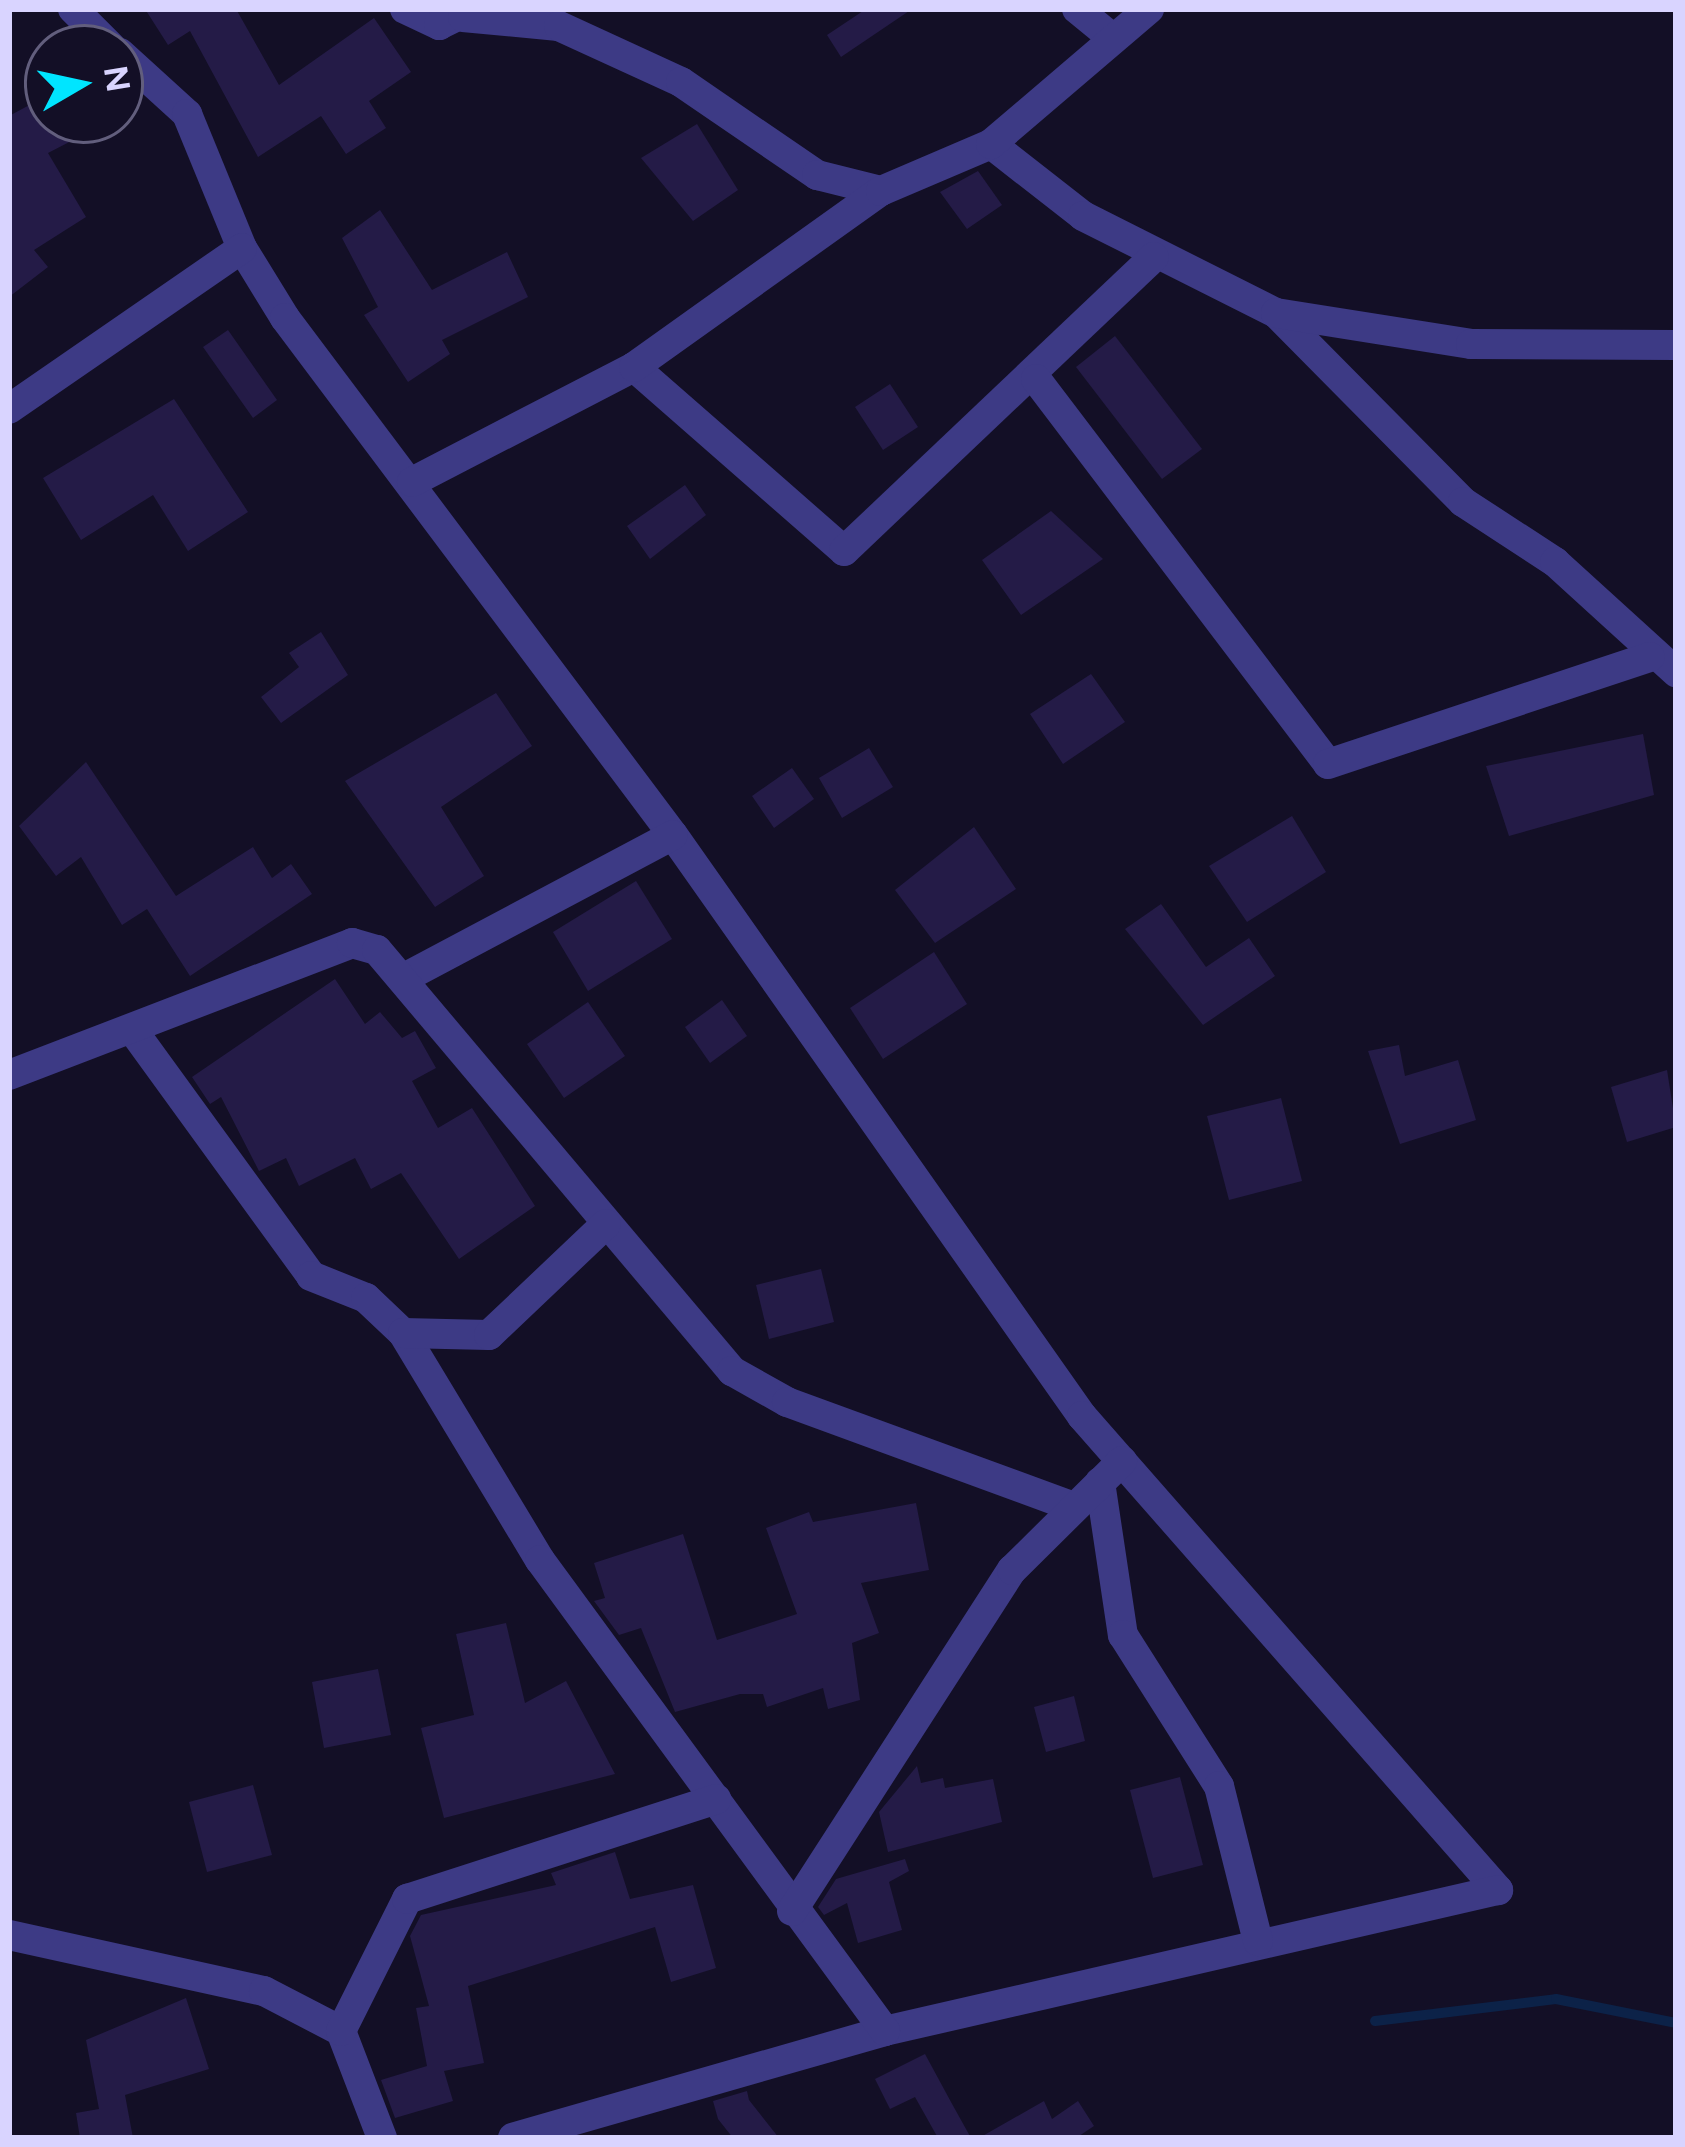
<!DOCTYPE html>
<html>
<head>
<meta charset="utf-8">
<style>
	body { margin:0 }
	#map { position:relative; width:1685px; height:2147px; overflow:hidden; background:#130f26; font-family:Figtree,sans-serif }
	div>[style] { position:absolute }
	.stream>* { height:10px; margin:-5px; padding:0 5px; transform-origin:5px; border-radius:5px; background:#0c2248 }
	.building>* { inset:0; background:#241b47 }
	.minor>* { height:30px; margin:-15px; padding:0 15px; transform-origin:15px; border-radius:15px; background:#3d3a85 }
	span { translate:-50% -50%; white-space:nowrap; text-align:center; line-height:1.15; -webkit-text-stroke:10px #130f26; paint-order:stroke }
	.frame { position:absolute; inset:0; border:12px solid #d9d4ff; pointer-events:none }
	.north { position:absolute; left:24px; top:24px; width:120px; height:120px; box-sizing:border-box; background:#130f26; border:3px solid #625e7d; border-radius:50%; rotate:81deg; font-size:33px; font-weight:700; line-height:48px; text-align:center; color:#d9d4ff }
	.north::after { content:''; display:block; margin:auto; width:42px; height:54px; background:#00e5ff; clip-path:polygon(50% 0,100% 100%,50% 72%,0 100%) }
</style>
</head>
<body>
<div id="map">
	<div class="stream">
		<div style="left:1375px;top:2021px;width:182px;rotate:-6.9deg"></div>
		<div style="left:1556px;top:1999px;width:122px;rotate:11.3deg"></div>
	</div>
	<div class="building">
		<div style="clip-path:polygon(145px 9px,236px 9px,279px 85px,374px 18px,411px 72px,369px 101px,386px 128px,346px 154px,321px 116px,258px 157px,190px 31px,168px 45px)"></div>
		<div style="clip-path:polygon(866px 9px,912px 9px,841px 57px,827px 35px)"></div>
		<div style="clip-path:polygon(48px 95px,48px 120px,112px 120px,48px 153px,86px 217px,34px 250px,48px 267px,9px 297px,9px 116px)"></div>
		<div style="clip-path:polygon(697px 124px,738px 190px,693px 221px,641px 158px)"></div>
		<div style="clip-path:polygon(978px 171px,1002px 205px,967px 229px,940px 192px)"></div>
		<div style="clip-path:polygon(380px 210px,432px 290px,507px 252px,528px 297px,442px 340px,450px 354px,408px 382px,364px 315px,378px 307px,342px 238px)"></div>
		<div style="clip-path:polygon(228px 330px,277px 400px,253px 418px,203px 347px)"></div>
		<div style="clip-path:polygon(1115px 336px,1202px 449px,1162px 479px,1076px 367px)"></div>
		<div style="clip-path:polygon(890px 384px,918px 427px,883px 450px,855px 407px)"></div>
		<div style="clip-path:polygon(174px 399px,248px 512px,188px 551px,153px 495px,81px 540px,43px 478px)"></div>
		<div style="clip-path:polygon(685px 485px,706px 515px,650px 559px,627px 526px)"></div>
		<div style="clip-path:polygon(1051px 511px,1103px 559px,1021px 615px,982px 560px)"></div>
		<div style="clip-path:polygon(321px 632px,348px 675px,281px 723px,261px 697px,299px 667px,289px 653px)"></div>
		<div style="clip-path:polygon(1091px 674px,1125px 722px,1063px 764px,1030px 714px)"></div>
		<div style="clip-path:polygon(496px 693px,532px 746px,441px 807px,484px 876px,435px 907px,345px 781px)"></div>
		<div style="clip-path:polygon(1643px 734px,1654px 795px,1509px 836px,1486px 766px)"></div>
		<div style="clip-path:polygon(869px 748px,893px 787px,842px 818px,819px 778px)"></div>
		<div style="clip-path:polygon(86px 762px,176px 896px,253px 847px,272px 878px,291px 864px,312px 894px,190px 976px,147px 909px,122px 925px,81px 857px,56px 876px,19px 826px)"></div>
		<div style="clip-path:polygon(792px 768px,814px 799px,774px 828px,752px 796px)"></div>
		<div style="clip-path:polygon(1292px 816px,1326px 872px,1247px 922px,1209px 866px)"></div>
		<div style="clip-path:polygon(974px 827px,1016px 889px,935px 943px,895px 890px)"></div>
		<div style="clip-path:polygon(636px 881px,672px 939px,588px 991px,553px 932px)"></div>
		<div style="clip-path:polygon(1161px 904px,1206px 967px,1249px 938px,1275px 976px,1203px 1025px,1125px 929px)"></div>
		<div style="clip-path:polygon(934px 952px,967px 1004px,883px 1059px,850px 1008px)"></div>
		<div style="clip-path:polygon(335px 979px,365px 1024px,380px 1012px,402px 1038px,415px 1031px,436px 1068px,412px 1081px,438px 1128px,472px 1108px,535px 1206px,459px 1259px,401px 1173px,371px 1189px,355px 1158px,299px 1186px,286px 1158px,259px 1171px,221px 1097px,210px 1104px,192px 1077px)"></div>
		<div style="clip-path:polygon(722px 1000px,747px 1036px,710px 1063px,685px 1027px)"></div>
		<div style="clip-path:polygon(588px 1002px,625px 1056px,564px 1098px,527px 1044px)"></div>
		<div style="clip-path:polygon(1399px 1045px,1405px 1076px,1458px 1060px,1476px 1120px,1400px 1144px,1368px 1051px)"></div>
		<div style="clip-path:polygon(1667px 1070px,1676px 1127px,1627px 1142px,1611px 1087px)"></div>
		<div style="clip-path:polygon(1281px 1098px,1302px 1181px,1229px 1200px,1207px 1116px)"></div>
		<div style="clip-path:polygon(821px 1269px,834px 1322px,769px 1339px,756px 1285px)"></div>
		<div style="clip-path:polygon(916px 1503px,929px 1570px,861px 1583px,879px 1633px,852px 1643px,860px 1700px,828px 1709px,823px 1688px,767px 1707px,763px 1694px,740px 1694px,675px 1712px,641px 1628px,619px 1635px,594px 1601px,605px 1598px,594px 1563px,683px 1534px,717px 1640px,797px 1614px,766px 1528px,809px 1512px,813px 1522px)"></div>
		<div style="clip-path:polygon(506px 1623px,525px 1703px,566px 1681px,615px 1774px,444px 1818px,421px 1728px,474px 1715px,456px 1634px)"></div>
		<div style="clip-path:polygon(378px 1669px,391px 1735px,324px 1748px,312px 1682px)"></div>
		<div style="clip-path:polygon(1074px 1696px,1085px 1741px,1046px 1752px,1034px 1707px)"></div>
		<div style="clip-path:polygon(917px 1766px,921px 1783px,943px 1778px,945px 1788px,993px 1779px,1002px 1822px,888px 1852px,879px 1812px)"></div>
		<div style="clip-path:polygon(1180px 1777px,1203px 1865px,1153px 1878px,1130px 1790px)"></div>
		<div style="clip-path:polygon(253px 1785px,272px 1855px,207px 1872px,189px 1802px)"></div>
		<div style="clip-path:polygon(615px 1852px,630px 1899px,693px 1885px,716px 1968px,671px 1982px,655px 1927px,468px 1986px,484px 2063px,444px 2071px,453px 2101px,395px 2118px,381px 2080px,427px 2066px,416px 2008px,429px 2006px,410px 1936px,421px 1915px,556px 1885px,551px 1873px)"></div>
		<div style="clip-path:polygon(905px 1859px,909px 1871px,889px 1882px,902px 1930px,858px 1943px,847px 1903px,824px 1915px,818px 1907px,836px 1879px)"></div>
		<div style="clip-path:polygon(186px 1998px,209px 2069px,125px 2095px,133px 2138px,80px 2138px,76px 2113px,99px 2109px,86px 2040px)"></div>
		<div style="clip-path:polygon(925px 2054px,951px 2102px,971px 2138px,938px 2138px,915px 2097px,890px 2109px,875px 2079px)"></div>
		<div style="clip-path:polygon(747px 2091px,749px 2100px,779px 2138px,733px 2138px,718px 2119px,713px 2101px)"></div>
		<div style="clip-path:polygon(1044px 2101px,1052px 2119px,1078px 2101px,1094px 2126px,1076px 2138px,979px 2138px)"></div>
	</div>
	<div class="minor">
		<div style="left:73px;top:9px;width:55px;rotate:45deg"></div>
		<div style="left:405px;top:9px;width:38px;rotate:25deg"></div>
		<div style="left:439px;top:25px;width:37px;rotate:-26deg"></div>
		<div style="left:1077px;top:9px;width:43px;rotate:39.3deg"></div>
		<div style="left:463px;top:17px;width:96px;rotate:5.4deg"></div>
		<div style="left:559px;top:26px;width:134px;rotate:24.7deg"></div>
		<div style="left:681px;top:82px;width:165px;rotate:34.4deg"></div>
		<div style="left:817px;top:175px;width:66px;rotate:14deg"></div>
		<div style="left:120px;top:53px;width:91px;rotate:42.3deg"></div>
		<div style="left:187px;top:114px;width:145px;rotate:67.7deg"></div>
		<div style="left:242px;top:248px;width:82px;rotate:58.4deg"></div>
		<div style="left:285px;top:318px;width:646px;rotate:53.11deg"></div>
		<div style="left:673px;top:835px;width:711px;rotate:54.86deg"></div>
		<div style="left:1082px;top:1416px;width:631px;rotate:48.73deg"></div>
		<div style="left:1498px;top:1890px;width:629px;rotate:167.05deg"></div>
		<div style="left:885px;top:2031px;width:387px;rotate:164deg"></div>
		<div style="left:991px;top:144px;width:117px;rotate:38deg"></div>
		<div style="left:1083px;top:216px;width:216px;rotate:26.7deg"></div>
		<div style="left:1276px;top:313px;width:266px;rotate:45.3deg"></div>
		<div style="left:1463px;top:502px;width:110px;rotate:33.1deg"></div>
		<div style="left:1555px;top:562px;width:164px;rotate:42.3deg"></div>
		<div style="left:1276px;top:313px;width:197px;rotate:9deg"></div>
		<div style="left:1471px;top:344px;width:205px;rotate:0.3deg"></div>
		<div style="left:634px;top:367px;width:279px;rotate:41.2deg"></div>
		<div style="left:844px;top:551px;width:427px;rotate:-43.5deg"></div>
		<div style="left:1036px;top:379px;width:483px;rotate:52.8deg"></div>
		<div style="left:1328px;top:764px;width:339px;rotate:-18.4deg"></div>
		<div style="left:9px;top:409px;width:283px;rotate:-34.6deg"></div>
		<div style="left:412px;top:482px;width:250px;rotate:-27.4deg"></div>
		<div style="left:634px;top:367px;width:303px;rotate:-35.5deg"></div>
		<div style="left:881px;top:191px;width:120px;rotate:-23.1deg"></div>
		<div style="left:991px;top:144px;width:208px;rotate:-40.5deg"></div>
		<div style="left:406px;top:977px;width:302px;rotate:-28deg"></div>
		<div style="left:134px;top:1032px;width:301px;rotate:54deg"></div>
		<div style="left:311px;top:1276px;width:59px;rotate:21.8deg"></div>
		<div style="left:366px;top:1298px;width:51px;rotate:43.4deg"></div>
		<div style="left:403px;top:1333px;width:265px;rotate:58.9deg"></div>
		<div style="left:540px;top:1560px;width:584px;rotate:53.78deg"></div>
		<div style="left:9px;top:1075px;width:368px;rotate:-21deg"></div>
		<div style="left:352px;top:943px;width:26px;rotate:16deg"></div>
		<div style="left:377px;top:950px;width:551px;rotate:49.86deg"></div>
		<div style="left:732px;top:1371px;width:63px;rotate:29.4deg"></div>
		<div style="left:787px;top:1402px;width:300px;rotate:20.1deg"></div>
		<div style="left:403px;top:1333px;width:86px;rotate:1.3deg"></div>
		<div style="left:489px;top:1335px;width:161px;rotate:-43.5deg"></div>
		<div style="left:1100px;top:1482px;width:155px;rotate:81.5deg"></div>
		<div style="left:1123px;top:1635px;width:179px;rotate:57.6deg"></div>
		<div style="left:1219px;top:1786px;width:160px;rotate:75.9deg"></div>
		<div style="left:792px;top:1911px;width:406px;rotate:-57.2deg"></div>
		<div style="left:1012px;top:1570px;width:155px;rotate:-44.7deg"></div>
		<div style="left:9px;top:1935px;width:261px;rotate:12.4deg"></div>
		<div style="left:264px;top:1991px;width:87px;rotate:27.5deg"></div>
		<div style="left:341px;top:2031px;width:115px;rotate:69deg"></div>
		<div style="left:341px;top:2031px;width:148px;rotate:-63.4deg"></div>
		<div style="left:407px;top:1899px;width:325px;rotate:-17.9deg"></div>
	</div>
	<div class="frame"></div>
	<div class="north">N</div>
</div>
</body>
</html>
